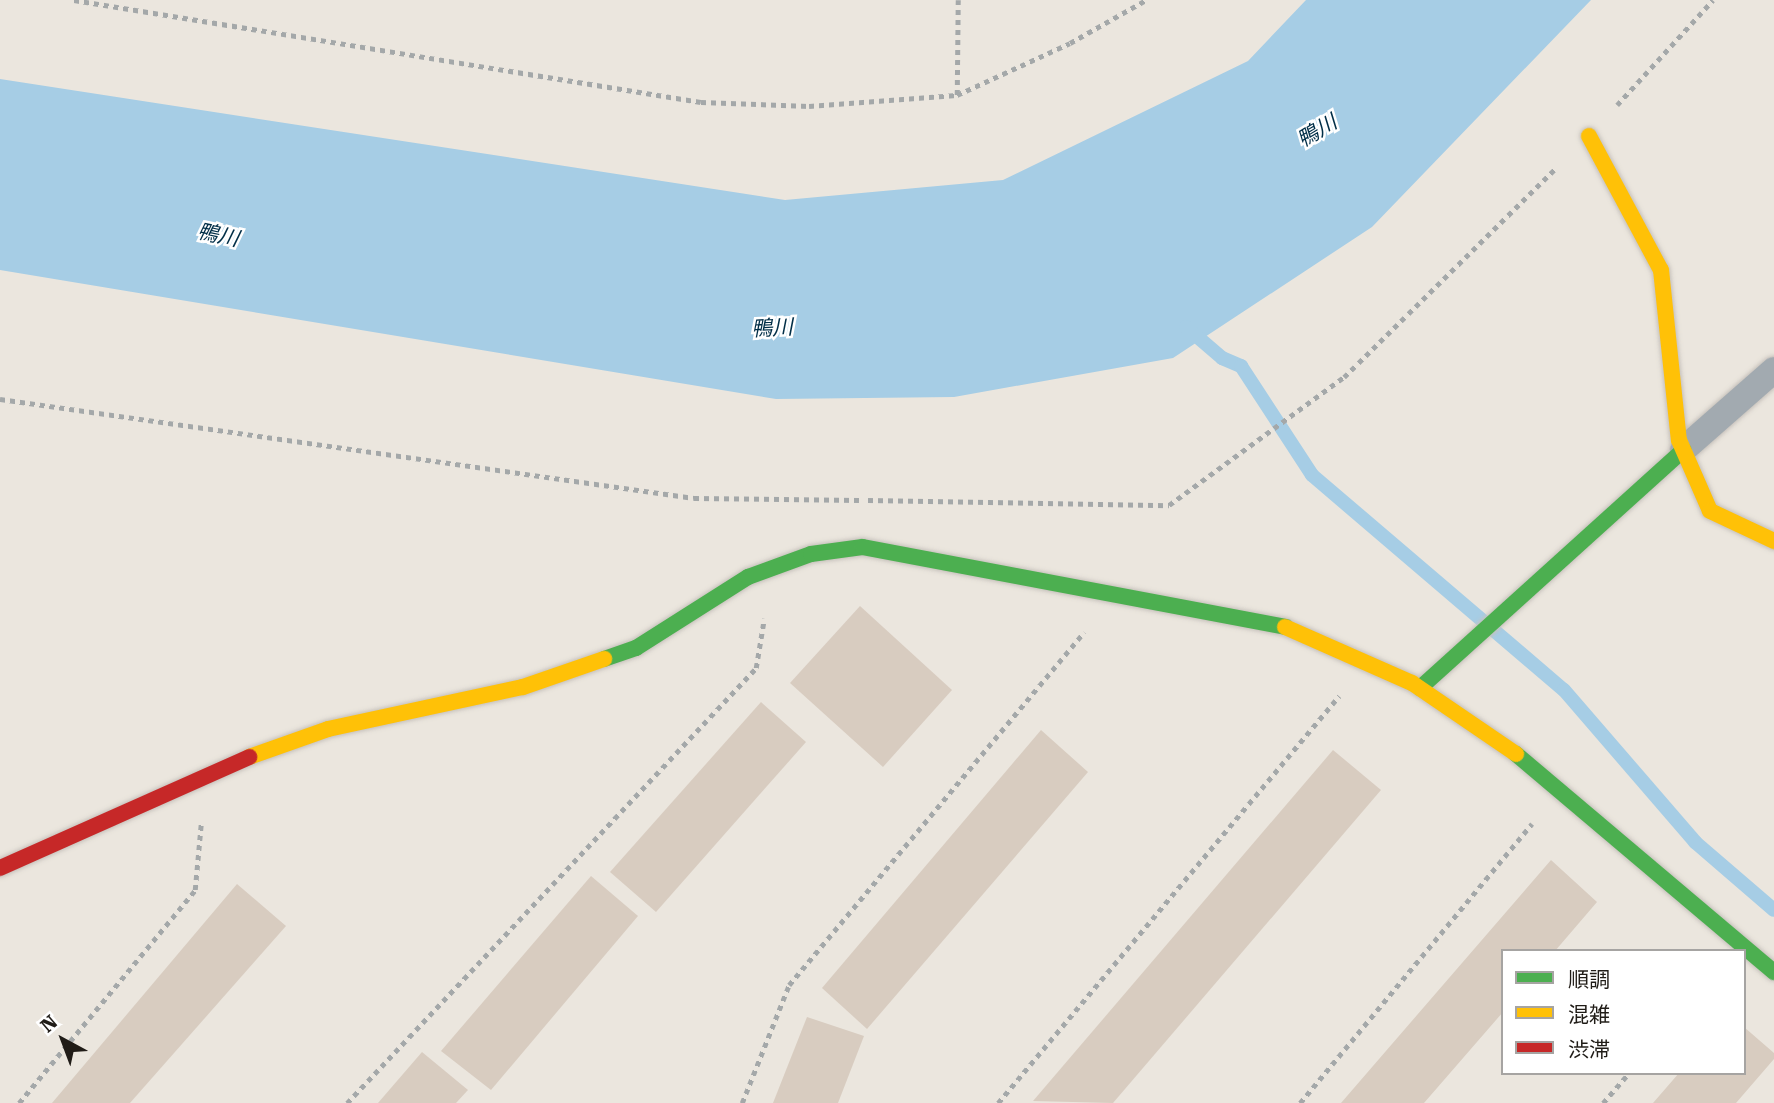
<!DOCTYPE html>
<html>
<head>
<meta charset="utf-8">
<style>
	body { margin:0 }
	#map { position:relative; width:1774px; height:1103px; overflow:hidden; background:#ebe6de; font-family:"Roboto Serif","Noto Sans JP",serif }
	div>[style] { position:absolute }
	.water>* { inset:0; background:#a6cde5 }
	.stream>* { height:14px; margin:-7px; padding:0 7px; transform-origin:7px; border-radius:7px; background:#a6cde5 }
	.building>* { inset:0; background:#d8ccc0 }
	.path>* { height:4.5px; margin-top:-2.25px; transform-origin:0; background:repeating-linear-gradient(90deg,#a4a8a9 0 5px,transparent 0 10px) }
	.roads { filter:drop-shadow(0 0 2px #c6c1bb) drop-shadow(0 0 2px #c6c1bb) }
	.lane>* { height:26px; margin:-13px; padding:0 13px; transform-origin:13px; border-radius:13px; background:#a2aab0 }
	.fast>* { height:16px; margin:-8px; padding:0 8px; transform-origin:8px; border-radius:8px; background:#4caf50 }
	.slow>* { height:16px; margin:-8px; padding:0 8px; transform-origin:8px; border-radius:8px; background:#ffc107 }
	.jam>* { height:16px; margin:-8px; padding:0 8px; transform-origin:8px; border-radius:8px; background:#c62828 }
	span { translate:-50% -50%; white-space:nowrap; text-align:center; line-height:1.15; -webkit-text-stroke:5px #fff; paint-order:stroke }
	.water-label { font-size:21px; color:#002e47; font-style:italic }
	.legend { position:absolute; left:1501px; top:949px; width:245px; height:126px; box-sizing:border-box; background:#fff; border:2px solid #a6a4a2; margin:0; padding:9px 12px; list-style:none; font-size:21px; color:#201c17 }
	.legend li { display:flex; align-items:center; gap:14px; height:35px }
	.legend b { width:35px; border:2px solid #a6a4a2 }
	.north { position:absolute; left:28px; top:1005px; width:70px; height:70px; -webkit-text-stroke:5px #fff; paint-order:stroke; rotate:319deg; font-size:19px; font-weight:700; line-height:28px; text-align:center; color:#201c17 }
	.north::after { content:''; display:block; margin:auto; width:24px; height:32px; background:#201c17; clip-path:polygon(50% 0,100% 100%,50% 72%,0 100%) }
</style>
</head>
<body>
<div id="map">
	<div class="water">
		<div style="clip-path:polygon(1306px 0,1591px 0,1372px 227px,1173px 358px,954px 397px,776px 399px,0 270px,0 79px,785px 200px,1003px 180px,1248px 61px)"></div>
	</div>
	<div class="stream">
		<div style="left:1186px;top:327px;width:48px;rotate:40.7deg"></div>
		<div style="left:1222px;top:358px;width:21px;rotate:23deg"></div>
		<div style="left:1241px;top:366px;width:130px;rotate:56.9deg"></div>
		<div style="left:1312px;top:475px;width:331px;rotate:40.5deg"></div>
		<div style="left:1564px;top:690px;width:201px;rotate:49.2deg"></div>
		<div style="left:1695px;top:842px;width:104px;rotate:40.7deg"></div>
	</div>
	<div class="building">
		<div style="clip-path:polygon(860px 606px,952px 690px,883px 767px,790px 683px)"></div>
		<div style="clip-path:polygon(761px 702px,806px 742px,656px 912px,610px 872px)"></div>
		<div style="clip-path:polygon(1041px 730px,1088px 772px,867px 1029px,822px 988px)"></div>
		<div style="clip-path:polygon(1333px 750px,1381px 790px,1113px 1103px,1033px 1101px)"></div>
		<div style="clip-path:polygon(1551px 860px,1597px 902px,1555px 951px,1503px 951px,1503px 1012px,1424px 1103px,1341px 1103px)"></div>
		<div style="clip-path:polygon(591px 876px,638px 916px,491px 1090px,441px 1051px)"></div>
		<div style="clip-path:polygon(237px 884px,286px 926px,130px 1103px,52px 1103px)"></div>
		<div style="clip-path:polygon(807px 1017px,864px 1036px,838px 1103px,773px 1103px)"></div>
		<div style="clip-path:polygon(1744px 1027px,1774px 1053px,1774px 1059px,1736px 1103px,1653px 1103px,1679px 1073px,1744px 1073px)"></div>
		<div style="clip-path:polygon(422px 1052px,468px 1090px,456px 1103px,378px 1103px)"></div>
	</div>
	<div class="path">
		<div style="left:74px;top:0;width:635px;rotate:9.24deg"></div>
		<div style="left:701px;top:102px;width:108px;rotate:2.1deg"></div>
		<div style="left:809px;top:106px;width:148px;rotate:-4.3deg"></div>
		<div style="left:957px;top:95px;width:124px;rotate:-24.7deg"></div>
		<div style="left:1070px;top:43px;width:87px;rotate:-29.5deg"></div>
		<div style="left:957px;top:95px;width:95px;rotate:-89.4deg"></div>
		<div style="left:1617px;top:105px;width:142px;rotate:-47.6deg"></div>
		<div style="left:0;top:399px;width:701px;rotate:8.12deg"></div>
		<div style="left:694px;top:498px;width:165px;rotate:0.7deg"></div>
		<div style="left:868px;top:500px;width:301px;rotate:1deg"></div>
		<div style="left:1169px;top:505px;width:217px;rotate:-36.2deg"></div>
		<div style="left:1344px;top:377px;width:299px;rotate:-44.6deg"></div>
		<div style="left:19px;top:1103px;width:276px;rotate:-50.4deg"></div>
		<div style="left:195px;top:890px;width:66px;rotate:-84.8deg"></div>
		<div style="left:347px;top:1103px;width:597px;rotate:-46.76deg"></div>
		<div style="left:756px;top:668px;width:50px;rotate:-80.7deg"></div>
		<div style="left:742px;top:1103px;width:127px;rotate:-68.3deg"></div>
		<div style="left:789px;top:985px;width:460px;rotate:-50.1deg"></div>
		<div style="left:998px;top:1103px;width:531px;rotate:-50.04deg"></div>
		<div style="left:1300px;top:1103px;width:363px;rotate:-50.3deg"></div>
		<div style="left:1603px;top:1103px;width:40px;rotate:-49deg"></div>
	</div>
	<div class="roads">
		<div class="lane">
			<div style="left:1683px;top:450px;width:121px;rotate:-41.3deg"></div>
		</div>
		<div class="fast">
			<div style="left:604px;top:659px;width:34px;rotate:-19deg"></div>
			<div style="left:636px;top:648px;width:133px;rotate:-32.4deg"></div>
			<div style="left:748px;top:577px;width:67px;rotate:-20.1deg"></div>
			<div style="left:811px;top:554px;width:52px;rotate:-7.7deg"></div>
			<div style="left:863px;top:547px;width:430px;rotate:10.7deg"></div>
			<div style="left:1420px;top:688px;width:355px;rotate:-42.1deg"></div>
			<div style="left:1516px;top:754px;width:338px;rotate:40.2deg"></div>
		</div>
		<div class="slow">
			<div style="left:1589px;top:136px;width:152px;rotate:61.8deg"></div>
			<div style="left:1661px;top:270px;width:171px;rotate:84deg"></div>
			<div style="left:1679px;top:440px;width:77px;rotate:66.4deg"></div>
			<div style="left:1710px;top:511px;width:71px;rotate:25.1deg"></div>
			<div style="left:1285px;top:627px;width:139px;rotate:23.8deg"></div>
			<div style="left:1412px;top:683px;width:126px;rotate:34.3deg"></div>
			<div style="left:249px;top:757px;width:84px;rotate:-19.5deg"></div>
			<div style="left:328px;top:729px;width:199px;rotate:-12.2deg"></div>
			<div style="left:523px;top:687px;width:86px;rotate:-19.1deg"></div>
		</div>
		<div class="jam">
			<div style="left:0;top:868px;width:273px;rotate:-24deg"></div>
		</div>
	</div>
	<div class="water-label">
		<span style="left:1317px;top:131px;rotate:-31deg">鴨川</span>
		<span style="left:218px;top:235px;rotate:12deg">鴨川</span>
		<span style="left:772px;top:328px;rotate:-3deg">鴨川</span>
	</div>
	<ul class="legend">
	<li><b style="height:9px;background:#4caf50"></b>順調</li>
	<li><b style="height:9px;background:#ffc107"></b>混雑</li>
	<li><b style="height:9px;background:#c62828"></b>渋滞</li>
	</ul>
	<div class="north">N</div>
</div>
</body>
</html>
